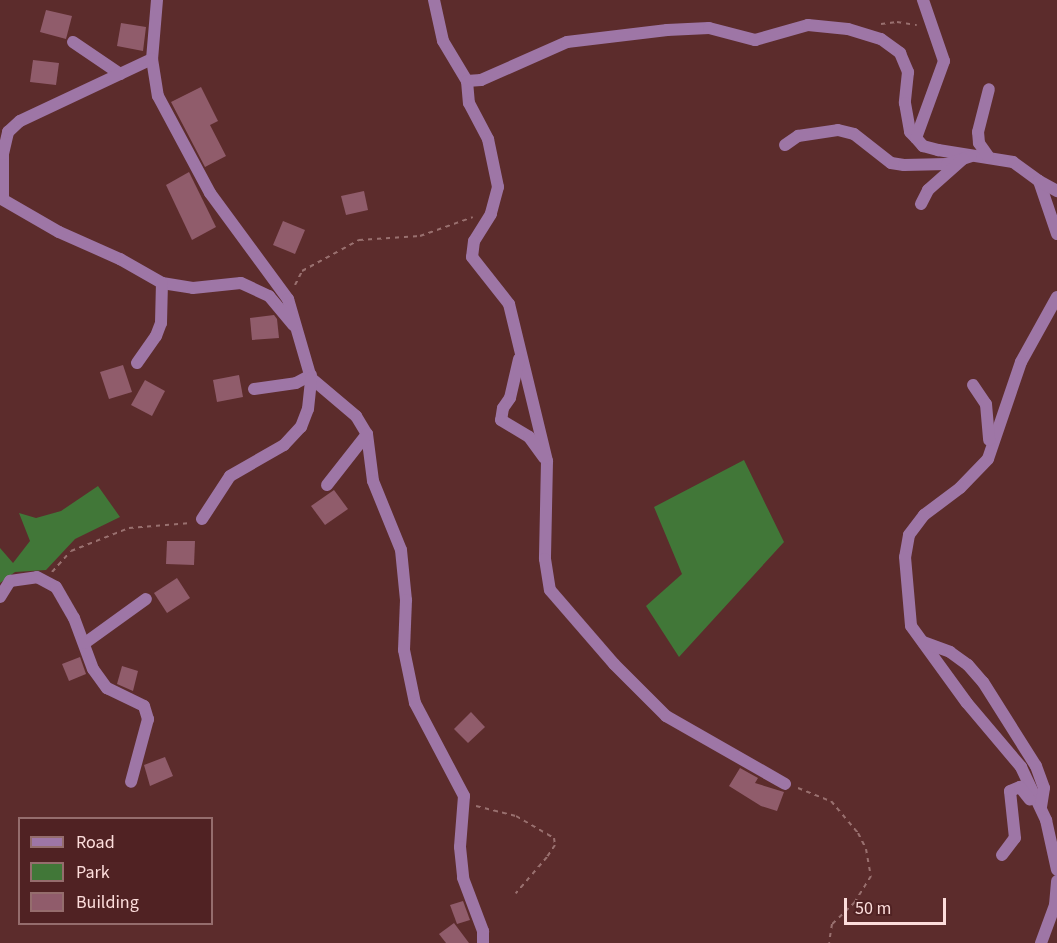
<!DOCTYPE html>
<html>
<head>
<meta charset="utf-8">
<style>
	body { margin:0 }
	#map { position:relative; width:1057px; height:943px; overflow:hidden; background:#5c2c2c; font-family:"Source Sans 3",sans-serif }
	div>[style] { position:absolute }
	.green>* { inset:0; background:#417738 }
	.building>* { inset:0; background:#905c6b }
	.path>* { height:2px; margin-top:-1px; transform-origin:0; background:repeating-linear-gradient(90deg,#99706f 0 4.5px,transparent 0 9px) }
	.street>* { height:12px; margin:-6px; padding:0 6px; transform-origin:6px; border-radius:6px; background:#9e76a6 }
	span { translate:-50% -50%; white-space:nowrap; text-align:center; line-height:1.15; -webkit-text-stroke:5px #502223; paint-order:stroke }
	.legend { position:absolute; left:18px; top:817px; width:195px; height:108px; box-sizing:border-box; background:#502223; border:2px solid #956d6d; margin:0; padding:8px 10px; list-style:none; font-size:18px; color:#fcdddb }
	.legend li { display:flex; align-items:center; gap:12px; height:30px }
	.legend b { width:30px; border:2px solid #956d6d }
	.scale { position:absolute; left:844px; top:898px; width:102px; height:27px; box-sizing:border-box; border:3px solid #fcdddb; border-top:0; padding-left:8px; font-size:18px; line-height:21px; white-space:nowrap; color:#fcdddb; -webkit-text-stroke:4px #502223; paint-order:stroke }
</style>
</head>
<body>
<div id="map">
	<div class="green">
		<div style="clip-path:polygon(744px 460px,784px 542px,679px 657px,646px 606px,682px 574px,654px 507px)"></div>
		<div style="clip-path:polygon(98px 486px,120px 517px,75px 539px,46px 570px,15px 572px,0 583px,0 548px,13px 563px,30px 541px,19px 513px,36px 518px,61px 511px)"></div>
	</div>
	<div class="building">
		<div style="clip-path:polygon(46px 10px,72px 16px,66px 39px,40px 32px)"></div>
		<div style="clip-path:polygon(121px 23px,146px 27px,143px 51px,117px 46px)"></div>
		<div style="clip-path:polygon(33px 60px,59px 63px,56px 85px,30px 82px)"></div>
		<div style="clip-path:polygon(201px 87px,218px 121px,210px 125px,226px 156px,205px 167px,171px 102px)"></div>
		<div style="clip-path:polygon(189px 172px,216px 227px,192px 240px,166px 185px)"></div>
		<div style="clip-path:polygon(364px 191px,368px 210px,346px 215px,341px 196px)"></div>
		<div style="clip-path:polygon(283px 221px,305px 230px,295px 254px,273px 245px)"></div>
		<div style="clip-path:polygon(274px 315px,277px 319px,279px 338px,252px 340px,250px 318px)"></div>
		<div style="clip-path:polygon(123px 365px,132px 392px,109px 399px,100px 372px)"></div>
		<div style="clip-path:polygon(239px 375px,243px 397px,217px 402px,213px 380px)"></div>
		<div style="clip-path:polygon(145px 380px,165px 391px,152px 416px,131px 405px)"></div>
		<div style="clip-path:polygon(334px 490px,348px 509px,325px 525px,311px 506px)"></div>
		<div style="clip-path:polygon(167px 541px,195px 541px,194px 565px,166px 564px)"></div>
		<div style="clip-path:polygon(177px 578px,190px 598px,167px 613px,154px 593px)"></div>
		<div style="clip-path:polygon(80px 657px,86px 674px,69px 681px,62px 664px)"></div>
		<div style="clip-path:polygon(122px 666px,138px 671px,133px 691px,117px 684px)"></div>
		<div style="clip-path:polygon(471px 712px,485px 727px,468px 743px,454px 729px)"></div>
		<div style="clip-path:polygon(165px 757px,173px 776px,150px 786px,144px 765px)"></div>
		<div style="clip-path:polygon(740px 768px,758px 778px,755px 783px,784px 792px,777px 811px,761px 806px,729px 786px)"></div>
		<div style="clip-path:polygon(463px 901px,470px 920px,457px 924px,450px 905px)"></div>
		<div style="clip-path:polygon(454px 923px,469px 943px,446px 943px,439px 934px)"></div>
	</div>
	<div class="path">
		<div style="left:881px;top:24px;width:16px;rotate:-7deg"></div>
		<div style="left:897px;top:22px;width:20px;rotate:9deg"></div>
		<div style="left:295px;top:285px;width:16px;rotate:-63deg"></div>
		<div style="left:302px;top:271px;width:65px;rotate:-28.5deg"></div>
		<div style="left:359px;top:240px;width:61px;rotate:-3.8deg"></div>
		<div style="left:420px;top:236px;width:56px;rotate:-19.7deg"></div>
		<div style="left:52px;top:572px;width:28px;rotate:-48deg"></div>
		<div style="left:71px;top:551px;width:62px;rotate:-21.6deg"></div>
		<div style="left:129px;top:528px;width:62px;rotate:-4.6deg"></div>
		<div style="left:798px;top:788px;width:35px;rotate:22deg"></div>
		<div style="left:831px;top:801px;width:42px;rotate:49.8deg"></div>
		<div style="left:858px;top:833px;width:18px;rotate:63deg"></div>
		<div style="left:866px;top:849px;width:27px;rotate:80deg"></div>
		<div style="left:871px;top:876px;width:31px;rotate:122deg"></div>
		<div style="left:855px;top:902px;width:32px;rotate:136deg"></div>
		<div style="left:832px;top:924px;width:19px;rotate:99deg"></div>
		<div style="left:476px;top:806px;width:41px;rotate:14deg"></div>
		<div style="left:516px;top:816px;width:44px;rotate:30.1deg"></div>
		<div style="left:554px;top:838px;width:7px;rotate:82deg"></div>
		<div style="left:555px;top:845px;width:14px;rotate:124deg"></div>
		<div style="left:547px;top:857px;width:48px;rotate:130.7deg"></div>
	</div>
	<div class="street">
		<div style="left:157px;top:0;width:59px;rotate:94.8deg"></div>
		<div style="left:152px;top:59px;width:37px;rotate:81deg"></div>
		<div style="left:158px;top:96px;width:110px;rotate:61.8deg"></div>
		<div style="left:210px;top:193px;width:132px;rotate:53.7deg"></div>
		<div style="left:288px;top:299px;width:82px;rotate:73.8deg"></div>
		<div style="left:311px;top:378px;width:59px;rotate:40.2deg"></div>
		<div style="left:356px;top:416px;width:21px;rotate:59deg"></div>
		<div style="left:367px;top:434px;width:47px;rotate:82.7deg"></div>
		<div style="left:373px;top:481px;width:74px;rotate:67.9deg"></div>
		<div style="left:401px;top:550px;width:50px;rotate:84.3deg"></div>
		<div style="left:406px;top:600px;width:50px;rotate:92.3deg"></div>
		<div style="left:404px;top:650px;width:54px;rotate:78.3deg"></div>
		<div style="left:415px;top:703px;width:105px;rotate:62.2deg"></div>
		<div style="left:464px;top:796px;width:51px;rotate:94.5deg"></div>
		<div style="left:460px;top:847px;width:31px;rotate:84deg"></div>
		<div style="left:463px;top:878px;width:57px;rotate:69.3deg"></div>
		<div style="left:483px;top:931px;width:12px;rotate:90deg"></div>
		<div style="left:434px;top:0;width:42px;rotate:77.6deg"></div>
		<div style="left:443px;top:41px;width:47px;rotate:59deg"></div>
		<div style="left:467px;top:81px;width:14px;rotate:-4deg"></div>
		<div style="left:481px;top:80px;width:94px;rotate:-23.8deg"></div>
		<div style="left:567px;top:42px;width:101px;rotate:-6.8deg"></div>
		<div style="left:667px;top:30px;width:42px;rotate:-2.7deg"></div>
		<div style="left:709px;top:28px;width:48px;rotate:14.6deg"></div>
		<div style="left:755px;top:40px;width:55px;rotate:-15.8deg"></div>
		<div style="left:808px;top:25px;width:40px;rotate:5.7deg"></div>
		<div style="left:848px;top:29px;width:34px;rotate:17deg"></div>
		<div style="left:881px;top:39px;width:24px;rotate:36deg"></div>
		<div style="left:900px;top:53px;width:21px;rotate:67deg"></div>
		<div style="left:908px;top:72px;width:31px;rotate:96deg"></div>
		<div style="left:905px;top:103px;width:29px;rotate:80deg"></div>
		<div style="left:910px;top:132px;width:8px;rotate:45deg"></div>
		<div style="left:916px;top:138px;width:11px;rotate:49deg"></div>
		<div style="left:923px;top:146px;width:16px;rotate:15deg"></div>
		<div style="left:938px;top:150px;width:76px;rotate:9.1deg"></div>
		<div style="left:1013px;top:162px;width:32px;rotate:36deg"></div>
		<div style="left:1039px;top:181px;width:56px;rotate:71.2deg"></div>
		<div style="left:73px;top:42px;width:57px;rotate:34.2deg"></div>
		<div style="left:467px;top:81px;width:22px;rotate:85deg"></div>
		<div style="left:469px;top:103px;width:41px;rotate:62.2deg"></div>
		<div style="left:488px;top:139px;width:49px;rotate:78.2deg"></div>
		<div style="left:498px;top:187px;width:28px;rotate:105deg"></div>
		<div style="left:491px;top:214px;width:32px;rotate:122deg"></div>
		<div style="left:474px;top:241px;width:16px;rotate:97deg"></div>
		<div style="left:472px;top:257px;width:60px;rotate:51.8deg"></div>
		<div style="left:509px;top:304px;width:162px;rotate:76.4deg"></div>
		<div style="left:547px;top:461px;width:98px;rotate:91.2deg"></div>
		<div style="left:545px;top:559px;width:31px;rotate:81deg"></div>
		<div style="left:550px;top:590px;width:98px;rotate:49.1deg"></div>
		<div style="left:614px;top:664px;width:74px;rotate:45deg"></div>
		<div style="left:666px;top:716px;width:137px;rotate:29.7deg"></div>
		<div style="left:916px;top:138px;width:82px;rotate:-70deg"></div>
		<div style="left:944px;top:61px;width:65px;rotate:-109deg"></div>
		<div style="left:785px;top:145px;width:16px;rotate:-35deg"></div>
		<div style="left:798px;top:136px;width:40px;rotate:-8.5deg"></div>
		<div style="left:838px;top:130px;width:16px;rotate:14deg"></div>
		<div style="left:854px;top:134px;width:47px;rotate:38.1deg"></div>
		<div style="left:891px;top:163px;width:13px;rotate:9deg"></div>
		<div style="left:904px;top:165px;width:43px;rotate:-1.3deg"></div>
		<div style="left:947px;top:164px;width:25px;rotate:-18deg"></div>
		<div style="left:988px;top:156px;width:16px;rotate:-125deg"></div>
		<div style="left:979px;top:143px;width:11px;rotate:-95deg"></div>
		<div style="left:978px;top:132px;width:44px;rotate:-75.7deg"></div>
		<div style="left:1039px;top:181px;width:21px;rotate:29deg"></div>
		<div style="left:0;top:198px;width:68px;rotate:30deg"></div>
		<div style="left:59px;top:232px;width:67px;rotate:23.9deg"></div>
		<div style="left:120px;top:259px;width:48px;rotate:29.7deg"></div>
		<div style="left:162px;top:283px;width:31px;rotate:9deg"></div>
		<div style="left:193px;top:288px;width:48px;rotate:-5.9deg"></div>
		<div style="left:241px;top:283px;width:31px;rotate:25deg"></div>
		<div style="left:269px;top:296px;width:38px;rotate:50deg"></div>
		<div style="left:3px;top:199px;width:45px;rotate:-90deg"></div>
		<div style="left:3px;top:154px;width:23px;rotate:-77deg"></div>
		<div style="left:8px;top:132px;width:16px;rotate:-43deg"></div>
		<div style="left:20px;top:121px;width:146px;rotate:-25.2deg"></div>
		<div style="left:921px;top:204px;width:16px;rotate:-63deg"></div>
		<div style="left:928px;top:190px;width:47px;rotate:-41.5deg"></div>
		<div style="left:1057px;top:297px;width:74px;rotate:119deg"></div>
		<div style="left:1021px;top:362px;width:102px;rotate:108.8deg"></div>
		<div style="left:988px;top:459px;width:40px;rotate:134deg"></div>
		<div style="left:960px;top:488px;width:45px;rotate:143.1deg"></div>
		<div style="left:924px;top:515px;width:25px;rotate:127deg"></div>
		<div style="left:909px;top:535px;width:22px;rotate:100deg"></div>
		<div style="left:905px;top:557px;width:69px;rotate:85deg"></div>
		<div style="left:911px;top:626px;width:95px;rotate:54deg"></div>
		<div style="left:967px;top:703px;width:84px;rotate:49.8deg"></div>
		<div style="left:1021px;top:767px;width:59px;rotate:64.7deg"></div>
		<div style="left:1046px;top:820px;width:51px;rotate:77.6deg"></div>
		<div style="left:519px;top:359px;width:40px;rotate:103deg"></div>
		<div style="left:510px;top:398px;width:12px;rotate:125deg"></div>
		<div style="left:503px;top:408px;width:12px;rotate:99deg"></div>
		<div style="left:501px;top:420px;width:33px;rotate:31deg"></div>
		<div style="left:529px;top:437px;width:26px;rotate:54deg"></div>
		<div style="left:137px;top:363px;width:33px;rotate:-55deg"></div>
		<div style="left:156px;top:336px;width:14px;rotate:-69deg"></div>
		<div style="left:161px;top:323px;width:40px;rotate:-88.6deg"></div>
		<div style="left:973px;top:385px;width:23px;rotate:56deg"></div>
		<div style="left:986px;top:404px;width:36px;rotate:85deg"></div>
		<div style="left:254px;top:389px;width:42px;rotate:-8.1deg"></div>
		<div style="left:296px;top:383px;width:17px;rotate:-28deg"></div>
		<div style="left:327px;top:485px;width:65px;rotate:-51.9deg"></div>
		<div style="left:202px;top:519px;width:51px;rotate:-56.9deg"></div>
		<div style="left:230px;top:476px;width:62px;rotate:-29.9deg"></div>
		<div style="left:284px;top:445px;width:25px;rotate:-47deg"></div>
		<div style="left:301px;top:427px;width:19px;rotate:-69deg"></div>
		<div style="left:308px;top:409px;width:31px;rotate:-84deg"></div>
		<div style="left:0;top:597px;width:19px;rotate:-58deg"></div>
		<div style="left:10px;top:581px;width:27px;rotate:-8deg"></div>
		<div style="left:37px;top:577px;width:21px;rotate:28deg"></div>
		<div style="left:56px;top:587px;width:36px;rotate:60deg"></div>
		<div style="left:74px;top:618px;width:54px;rotate:69.6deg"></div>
		<div style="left:93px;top:669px;width:24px;rotate:54deg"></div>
		<div style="left:107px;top:688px;width:41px;rotate:25.9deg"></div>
		<div style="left:144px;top:706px;width:14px;rotate:73deg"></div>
		<div style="left:148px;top:719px;width:65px;rotate:105.1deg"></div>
		<div style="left:923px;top:642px;width:29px;rotate:20deg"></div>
		<div style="left:950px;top:652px;width:22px;rotate:36deg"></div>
		<div style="left:968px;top:665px;width:23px;rotate:49deg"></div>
		<div style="left:983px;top:682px;width:99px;rotate:57.8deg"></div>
		<div style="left:1036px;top:766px;width:23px;rotate:70deg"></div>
		<div style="left:1044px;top:788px;width:20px;rotate:99deg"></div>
		<div style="left:85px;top:643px;width:75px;rotate:-35.8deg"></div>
		<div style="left:1002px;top:855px;width:21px;rotate:-53deg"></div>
		<div style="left:1015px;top:838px;width:47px;rotate:-96.1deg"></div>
		<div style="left:1010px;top:791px;width:11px;rotate:-22deg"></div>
		<div style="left:1020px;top:787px;width:16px;rotate:52deg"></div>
		<div style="left:1041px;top:943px;width:40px;rotate:-69.8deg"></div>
		<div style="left:1055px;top:905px;width:24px;rotate:-85deg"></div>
	</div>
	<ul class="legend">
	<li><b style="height:8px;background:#9e76a6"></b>Road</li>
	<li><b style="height:16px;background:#417738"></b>Park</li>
	<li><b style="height:16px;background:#905c6b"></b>Building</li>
	</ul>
	<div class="scale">50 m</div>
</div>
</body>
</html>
